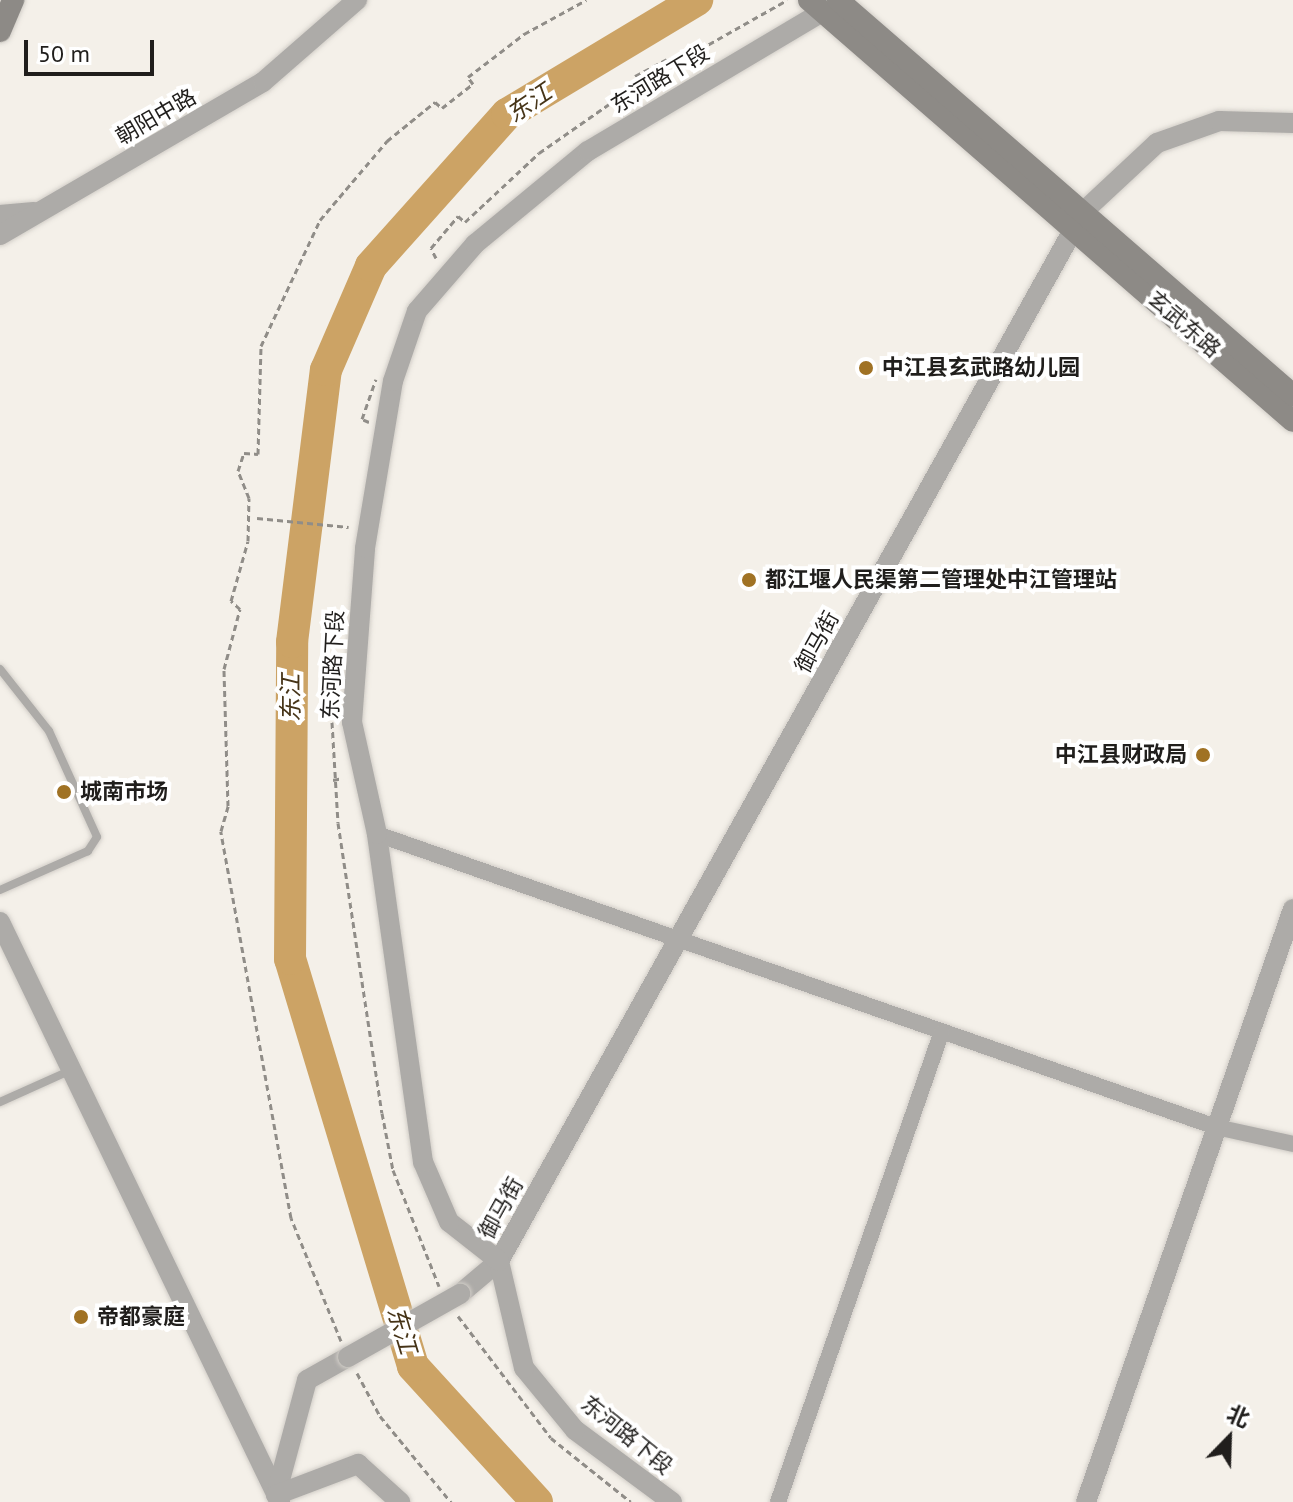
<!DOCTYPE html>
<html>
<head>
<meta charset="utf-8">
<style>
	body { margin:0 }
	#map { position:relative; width:1293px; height:1502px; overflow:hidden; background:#f4f0e9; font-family:"PT Sans","Noto Sans SC",sans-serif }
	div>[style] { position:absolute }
	.river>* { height:32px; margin:-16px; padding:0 16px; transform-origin:16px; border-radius:16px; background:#cca365 }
	.path>* { height:3px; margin-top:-1.5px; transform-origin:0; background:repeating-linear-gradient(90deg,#908d88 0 6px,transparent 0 10px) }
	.roads { filter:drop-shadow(0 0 2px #d2cec8) drop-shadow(0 0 2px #d2cec8) }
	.service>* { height:8px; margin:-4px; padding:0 4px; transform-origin:4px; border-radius:4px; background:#adaba8 }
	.minor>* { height:16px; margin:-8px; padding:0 8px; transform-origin:8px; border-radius:8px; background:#adaba8 }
	.tertiary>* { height:20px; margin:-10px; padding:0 10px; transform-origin:10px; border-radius:10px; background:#adaba8 }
	.secondary>* { height:22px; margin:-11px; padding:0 11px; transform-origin:11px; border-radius:11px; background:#8d8a86 }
	.bridges { filter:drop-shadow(0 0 2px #d2cec8) drop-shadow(0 0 2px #d2cec8) }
	.tertiary-bridge>* { height:20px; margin:-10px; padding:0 10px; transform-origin:10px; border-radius:10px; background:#adaba8 }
	.dots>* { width:22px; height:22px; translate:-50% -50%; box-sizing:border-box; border:4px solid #fff; border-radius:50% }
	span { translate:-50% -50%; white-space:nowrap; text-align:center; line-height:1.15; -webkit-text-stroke:8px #fff; paint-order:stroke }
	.street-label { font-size:22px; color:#201e1c }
	.poi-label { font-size:22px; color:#201e1c; font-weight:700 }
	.left { translate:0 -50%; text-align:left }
	.right { translate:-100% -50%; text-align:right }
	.water-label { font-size:24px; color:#463418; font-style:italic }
	.north { position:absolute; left:1189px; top:1398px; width:80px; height:80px; -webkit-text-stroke:6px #fff; paint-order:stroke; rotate:23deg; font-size:22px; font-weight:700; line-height:32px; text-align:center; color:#201e1c }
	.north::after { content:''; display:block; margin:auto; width:28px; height:36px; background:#201e1c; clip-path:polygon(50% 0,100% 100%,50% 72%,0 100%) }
	.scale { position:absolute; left:24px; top:40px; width:130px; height:36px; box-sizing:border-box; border:4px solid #201e1c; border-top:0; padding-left:10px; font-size:24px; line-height:28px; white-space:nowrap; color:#201e1c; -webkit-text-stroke:6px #fff; paint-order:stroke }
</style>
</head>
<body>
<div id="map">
	<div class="river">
		<div style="left:537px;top:1502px;width:184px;rotate:-132.4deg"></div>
		<div style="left:413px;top:1366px;width:425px;rotate:-106.8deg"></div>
		<div style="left:290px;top:959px;width:317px;rotate:-89.6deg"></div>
		<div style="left:292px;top:642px;width:274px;rotate:-82.9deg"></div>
		<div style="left:326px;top:370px;width:113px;rotate:-66.6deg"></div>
		<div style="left:371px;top:266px;width:204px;rotate:-48.2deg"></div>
		<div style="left:507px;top:114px;width:222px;rotate:-31deg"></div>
	</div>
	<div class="path">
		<div style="left:436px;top:258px;width:11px;rotate:-117deg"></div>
		<div style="left:431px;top:248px;width:42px;rotate:-49.8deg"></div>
		<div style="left:458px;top:216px;width:9px;rotate:41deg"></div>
		<div style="left:465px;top:222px;width:101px;rotate:-43deg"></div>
		<div style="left:539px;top:153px;width:121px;rotate:-34.9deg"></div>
		<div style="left:638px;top:84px;width:9px;rotate:-111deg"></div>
		<div style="left:635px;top:76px;width:40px;rotate:-28deg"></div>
		<div style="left:670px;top:57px;width:8px;rotate:60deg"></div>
		<div style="left:674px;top:64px;width:130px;rotate:-29.5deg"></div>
		<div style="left:369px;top:422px;width:8px;rotate:-157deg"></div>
		<div style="left:362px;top:419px;width:42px;rotate:-70.7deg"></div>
		<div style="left:257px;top:518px;width:92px;rotate:5.6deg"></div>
		<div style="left:332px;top:722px;width:101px;rotate:86.6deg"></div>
		<div style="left:338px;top:823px;width:293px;rotate:81.4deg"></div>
		<div style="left:382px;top:1113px;width:58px;rotate:79.1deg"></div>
		<div style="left:393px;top:1170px;width:125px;rotate:68.4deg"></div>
		<div style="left:333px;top:780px;width:10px;rotate:-11deg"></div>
		<div style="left:458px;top:1316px;width:153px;rotate:52.7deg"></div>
		<div style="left:551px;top:1438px;width:102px;rotate:38.7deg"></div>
		<div style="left:341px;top:1341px;width:133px;rotate:-112.1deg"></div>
		<div style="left:291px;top:1218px;width:393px;rotate:-100.3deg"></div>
		<div style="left:221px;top:831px;width:26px;rotate:-74deg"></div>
		<div style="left:228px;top:806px;width:137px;rotate:-91.7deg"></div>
		<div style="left:224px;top:669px;width:62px;rotate:-75.1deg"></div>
		<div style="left:240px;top:609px;width:12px;rotate:-138deg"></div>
		<div style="left:231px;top:601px;width:62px;rotate:-74.2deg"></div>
		<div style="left:248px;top:541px;width:43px;rotate:-88.7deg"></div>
		<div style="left:249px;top:498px;width:29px;rotate:-112deg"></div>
		<div style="left:238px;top:471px;width:19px;rotate:-72deg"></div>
		<div style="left:244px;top:453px;width:14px;rotate:4deg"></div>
		<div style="left:258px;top:454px;width:108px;rotate:-88.4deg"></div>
		<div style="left:261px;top:346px;width:139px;rotate:-64.9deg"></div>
		<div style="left:320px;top:220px;width:104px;rotate:-49.7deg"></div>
		<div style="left:387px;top:141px;width:62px;rotate:-39.1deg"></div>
		<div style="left:435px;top:102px;width:9px;rotate:41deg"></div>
		<div style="left:442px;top:108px;width:39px;rotate:-38deg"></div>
		<div style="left:473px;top:84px;width:9px;rotate:-126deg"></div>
		<div style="left:468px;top:77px;width:71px;rotate:-37.5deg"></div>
		<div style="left:524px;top:34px;width:71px;rotate:-28.7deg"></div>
		<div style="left:357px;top:1373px;width:49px;rotate:61.9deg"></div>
		<div style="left:380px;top:1416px;width:112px;rotate:50.5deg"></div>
	</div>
	<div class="roads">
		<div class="service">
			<div style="left:0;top:669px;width:79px;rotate:51.7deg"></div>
			<div style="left:49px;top:731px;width:116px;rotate:65.6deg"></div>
			<div style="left:97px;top:837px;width:17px;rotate:123deg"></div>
			<div style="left:88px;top:851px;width:96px;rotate:156.1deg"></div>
			<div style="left:0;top:1102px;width:76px;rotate:-24.2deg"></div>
		</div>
		<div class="minor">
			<div style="left:377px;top:834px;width:889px;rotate:19.25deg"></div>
			<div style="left:1216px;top:1127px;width:79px;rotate:12.4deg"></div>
			<div style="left:778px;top:1502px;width:497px;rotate:-70.8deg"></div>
		</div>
		<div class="tertiary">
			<div style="left:0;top:215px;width:34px;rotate:-5deg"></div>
			<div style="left:0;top:235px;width:304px;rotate:-30.2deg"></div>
			<div style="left:263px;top:82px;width:125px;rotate:-41.1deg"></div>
			<div style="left:0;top:922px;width:644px;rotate:64.23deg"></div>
			<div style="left:460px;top:1294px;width:51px;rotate:-40.2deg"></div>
			<div style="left:499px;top:1261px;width:1201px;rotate:-60.89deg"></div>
			<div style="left:1083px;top:212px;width:101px;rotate:-43deg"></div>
			<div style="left:1157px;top:143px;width:66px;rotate:-19.5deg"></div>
			<div style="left:1219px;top:121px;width:74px;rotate:1.5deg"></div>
			<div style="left:276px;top:1495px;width:119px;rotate:-74.9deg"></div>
			<div style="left:307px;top:1380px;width:47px;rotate:-29.3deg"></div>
			<div style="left:276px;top:1495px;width:88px;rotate:-20.7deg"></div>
			<div style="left:358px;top:1464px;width:57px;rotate:42.1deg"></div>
			<div style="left:672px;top:1502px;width:121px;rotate:-143.4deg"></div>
			<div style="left:575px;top:1430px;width:80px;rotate:-129.4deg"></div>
			<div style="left:524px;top:1368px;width:110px;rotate:-103.2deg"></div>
			<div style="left:499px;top:1261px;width:63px;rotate:-142deg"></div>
			<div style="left:449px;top:1222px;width:65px;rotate:-113.4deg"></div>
			<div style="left:423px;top:1162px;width:331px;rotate:-98deg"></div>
			<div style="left:377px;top:834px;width:115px;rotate:-102.6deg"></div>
			<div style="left:352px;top:722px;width:174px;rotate:-85.7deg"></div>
			<div style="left:365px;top:548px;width:169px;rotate:-80.5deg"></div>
			<div style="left:393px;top:381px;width:74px;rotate:-71.1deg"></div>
			<div style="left:417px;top:311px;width:89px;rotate:-49.1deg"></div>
			<div style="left:475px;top:244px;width:146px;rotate:-39.5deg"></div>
			<div style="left:588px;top:151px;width:288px;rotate:-30.7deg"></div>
			<div style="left:1086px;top:1502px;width:628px;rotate:-70.76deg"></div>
		</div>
		<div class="secondary">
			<div style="left:809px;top:0;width:641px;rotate:41.02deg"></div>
			<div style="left:838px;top:0;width:603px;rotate:40.96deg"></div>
			<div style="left:0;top:31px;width:34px;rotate:-67deg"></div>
		</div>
	</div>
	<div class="bridges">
		<div class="tertiary-bridge">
			<div style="left:348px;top:1357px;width:129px;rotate:-29.4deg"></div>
		</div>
	</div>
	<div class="dots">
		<div style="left:866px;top:368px;background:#a07224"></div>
		<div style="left:749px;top:580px;background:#a07224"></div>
		<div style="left:1203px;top:755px;background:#a07224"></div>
		<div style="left:64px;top:792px;background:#a07224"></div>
		<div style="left:81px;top:1317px;background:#a07224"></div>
	</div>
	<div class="street-label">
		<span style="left:660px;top:79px;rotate:-31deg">东河路下段</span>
		<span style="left:156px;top:117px;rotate:-30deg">朝阳中路</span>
		<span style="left:1184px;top:324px;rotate:41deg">玄武东路</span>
		<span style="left:817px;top:642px;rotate:-61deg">御马街</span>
		<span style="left:333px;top:665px;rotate:-87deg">东河路下段</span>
		<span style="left:501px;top:1208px;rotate:-61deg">御马街</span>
		<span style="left:627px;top:1435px;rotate:39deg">东河路下段</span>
	</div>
	<div class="poi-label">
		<span class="left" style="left:882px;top:368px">中江县玄武路幼儿园</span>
		<span class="left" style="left:765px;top:580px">都江堰人民渠第二管理处中江管理站</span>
		<span class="right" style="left:1187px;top:755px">中江县财政局</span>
		<span class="left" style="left:80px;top:792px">城南市场</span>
		<span class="left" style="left:97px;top:1317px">帝都豪庭</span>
	</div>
	<div class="water-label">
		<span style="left:529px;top:103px;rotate:-34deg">东江</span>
		<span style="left:291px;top:698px;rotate:-90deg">东江</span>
		<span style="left:402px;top:1330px;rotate:73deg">东江</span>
	</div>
	<div class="north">北</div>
	<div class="scale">50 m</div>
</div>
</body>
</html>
